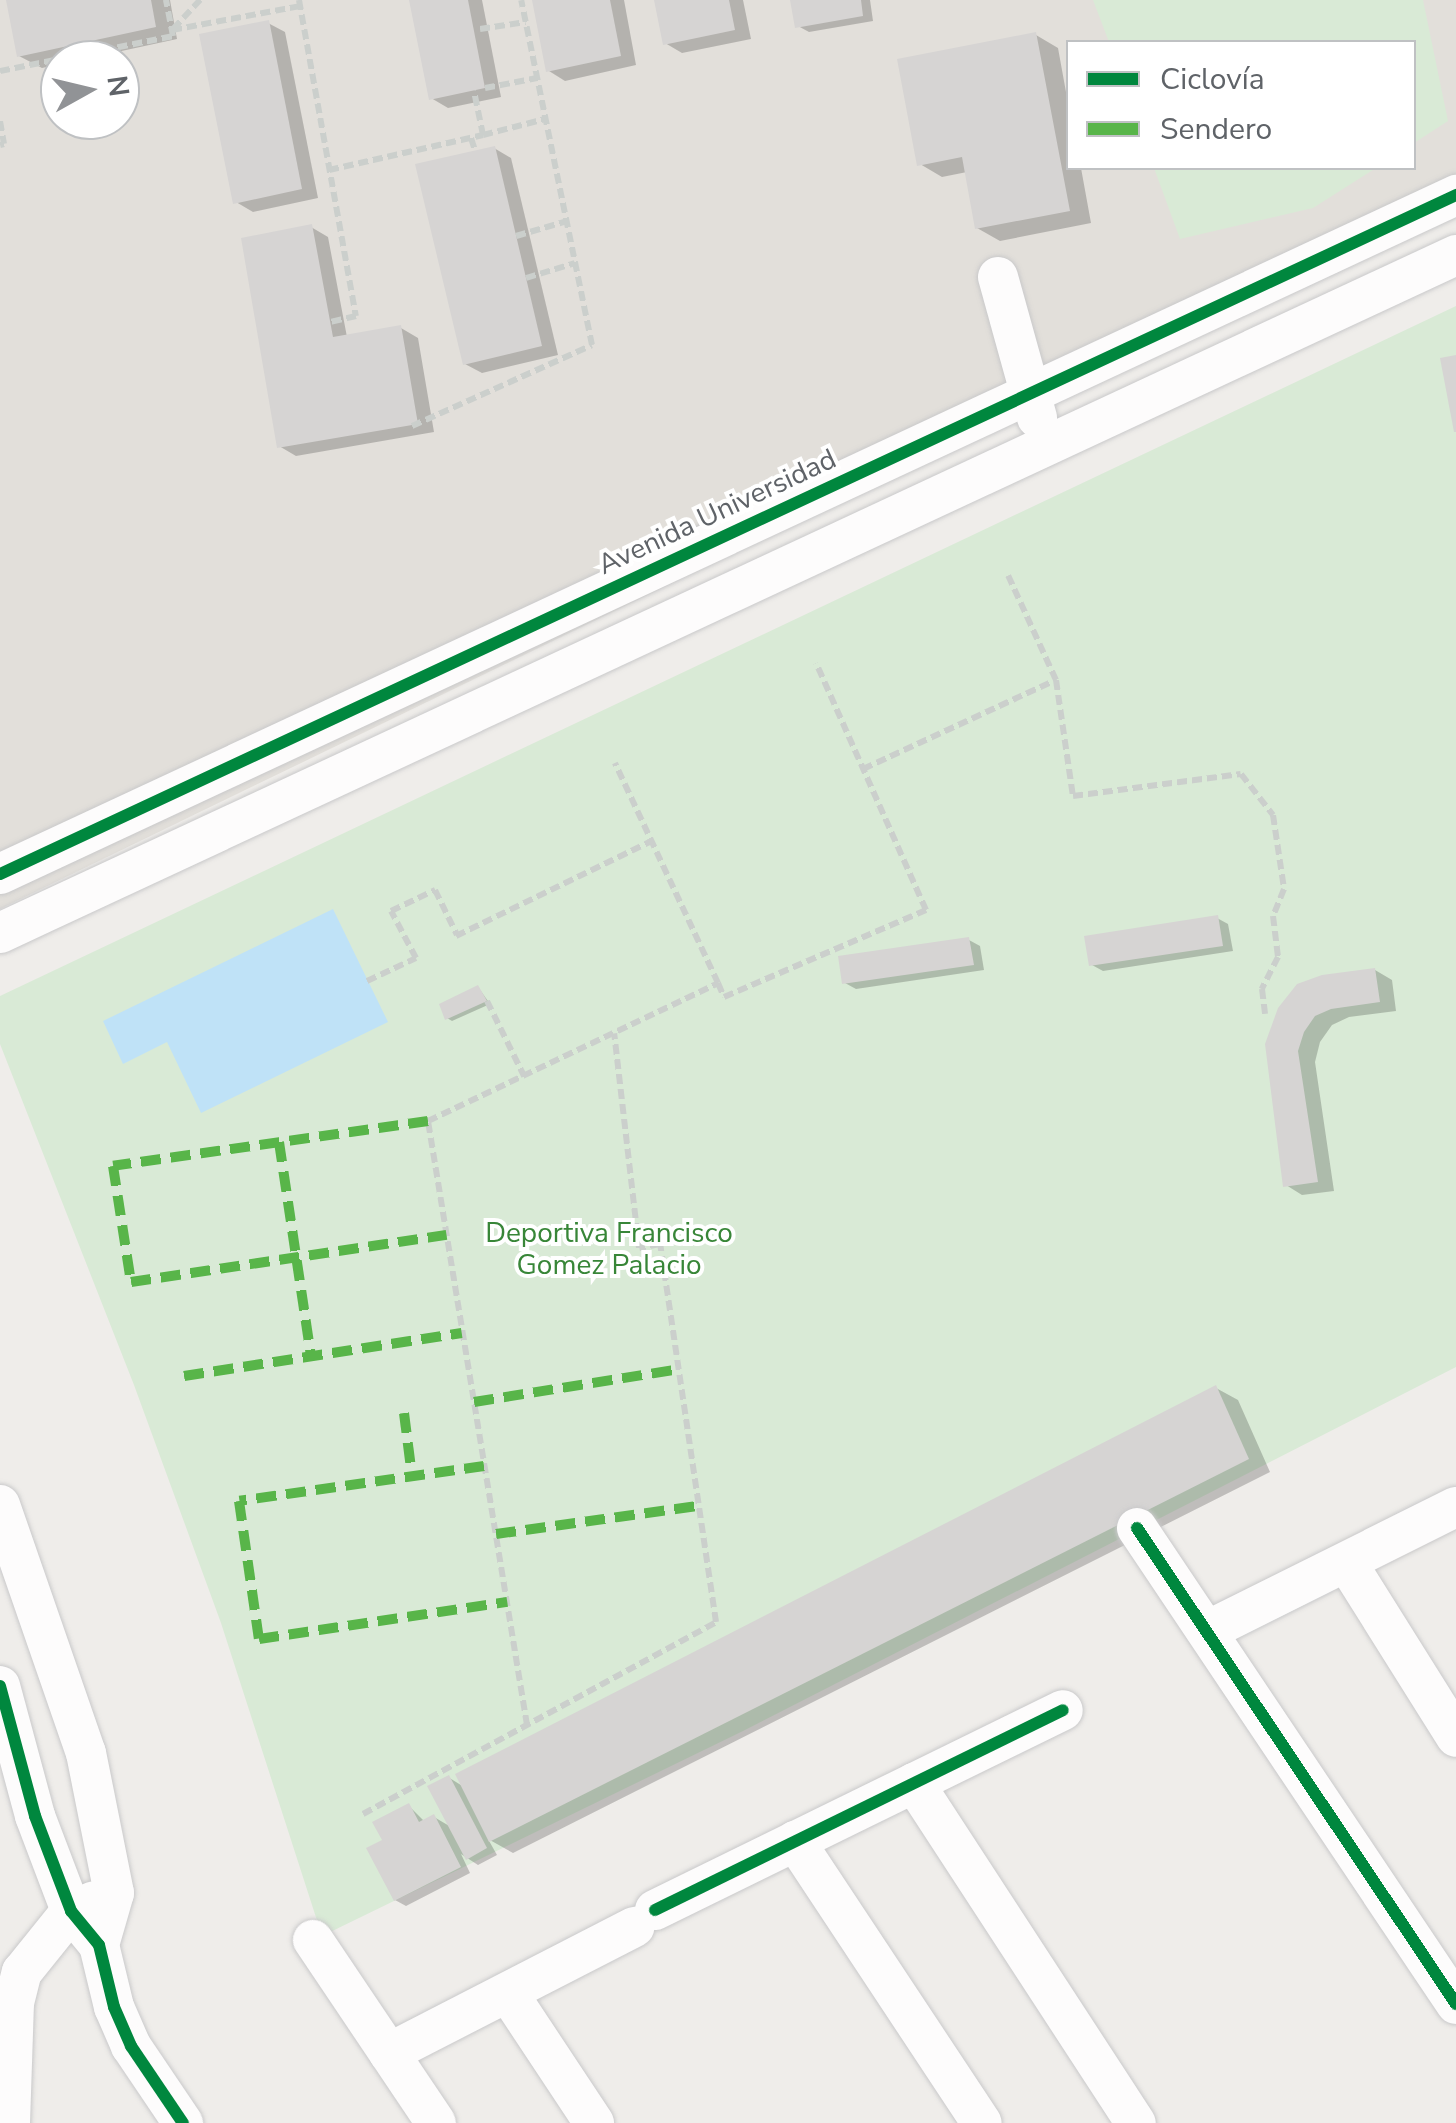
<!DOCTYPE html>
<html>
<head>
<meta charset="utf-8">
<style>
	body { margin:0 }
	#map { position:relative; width:1456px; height:2123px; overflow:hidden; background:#efedea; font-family:"Nunito Sans",sans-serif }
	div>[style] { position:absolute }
	.education>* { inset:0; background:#e2dfda }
	.green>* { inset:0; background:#d9ead6 }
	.water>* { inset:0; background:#bfe2f7 }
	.shadow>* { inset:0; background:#0003 }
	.building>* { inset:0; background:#d6d4d3 }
	.path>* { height:6px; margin-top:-3px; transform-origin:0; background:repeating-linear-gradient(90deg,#cbcfcc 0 10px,transparent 0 15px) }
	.roads { filter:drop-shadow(0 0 2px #c9c9ca) drop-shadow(0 0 2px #c9c9ca) }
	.minor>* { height:40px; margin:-20px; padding:0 20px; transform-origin:20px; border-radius:20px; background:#fdfcfc }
	.quiet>* { height:10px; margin-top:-5px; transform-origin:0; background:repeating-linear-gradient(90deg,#58b549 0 20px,transparent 0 30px) }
	.cycleway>* { height:12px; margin:-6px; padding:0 6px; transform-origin:6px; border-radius:6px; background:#00873e }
	span { translate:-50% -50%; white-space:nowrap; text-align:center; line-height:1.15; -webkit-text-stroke:8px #fff; paint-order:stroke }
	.street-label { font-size:28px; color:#5f6368 }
	.park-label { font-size:28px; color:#388638 }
	.legend { position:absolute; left:1066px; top:40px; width:350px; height:130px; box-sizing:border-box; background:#fff; border:2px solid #bfc1c3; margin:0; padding:12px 18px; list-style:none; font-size:30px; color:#5f6368 }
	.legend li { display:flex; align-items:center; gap:20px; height:50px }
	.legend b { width:50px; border:2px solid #bfc1c3 }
	.north { position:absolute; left:40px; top:40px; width:100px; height:100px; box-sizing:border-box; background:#fff; border:2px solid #bfc1c3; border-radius:50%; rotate:82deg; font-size:28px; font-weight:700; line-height:40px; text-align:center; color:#5f6368 }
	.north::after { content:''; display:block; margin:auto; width:35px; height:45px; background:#919396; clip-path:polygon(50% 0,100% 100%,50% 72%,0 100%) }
</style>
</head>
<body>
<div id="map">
	<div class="education">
		<div style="clip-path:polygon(evenodd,0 0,1456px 0,1456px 203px,0 909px,0 0,1068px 42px,1414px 42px,1414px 168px,1068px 168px,1068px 42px,0 0,60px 60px,120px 60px,120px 120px,60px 120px,60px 60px)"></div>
	</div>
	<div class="green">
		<div style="clip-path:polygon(1093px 0,1423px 0,1448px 121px,1414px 143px,1414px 42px,1109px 42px)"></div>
		<div style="clip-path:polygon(1154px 168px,1376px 168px,1313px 208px,1180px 239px)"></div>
		<div style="clip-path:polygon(1456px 306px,1456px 1367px,743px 1731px,322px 1936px,221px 1623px,134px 1385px,0 1044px,0 996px)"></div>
	</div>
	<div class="water">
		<div style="clip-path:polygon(333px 909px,388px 1022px,201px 1113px,167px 1042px,123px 1064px,103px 1021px)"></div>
	</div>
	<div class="shadow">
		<div style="clip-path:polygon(8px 0,170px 0,177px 39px,80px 60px,60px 60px,60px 64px,42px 68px,19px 56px)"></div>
		<div style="clip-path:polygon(411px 0,482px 0,501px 97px,448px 108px,431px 98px)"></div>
		<div style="clip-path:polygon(534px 0,624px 0,636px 65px,565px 81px,549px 71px)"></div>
		<div style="clip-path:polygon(656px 0,743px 0,751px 39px,682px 53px,665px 43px)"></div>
		<div style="clip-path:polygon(793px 0,870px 0,873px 21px,809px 32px,798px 26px)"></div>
		<div style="clip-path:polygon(268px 23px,285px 32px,318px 198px,253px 212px,236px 202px)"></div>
		<div style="clip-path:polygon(1036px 35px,1058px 48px,1068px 103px,1068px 168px,1081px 168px,1091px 223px,1000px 241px,977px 228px,967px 172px,942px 177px,920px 164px)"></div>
		<div style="clip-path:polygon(494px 148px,511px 158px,558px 355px,482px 373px,465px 364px)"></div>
		<div style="clip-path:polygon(311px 227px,328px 237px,347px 337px,401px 328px,418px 338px,434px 432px,296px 456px,279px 446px)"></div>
		<div style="clip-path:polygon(1217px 918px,1228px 924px,1233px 951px,1103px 971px,1092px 965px)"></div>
		<div style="clip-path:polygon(969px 940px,980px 946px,984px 970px,856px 989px,845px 983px)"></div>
		<div style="clip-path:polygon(1375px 970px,1392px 980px,1396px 1011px,1349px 1017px,1332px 1025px,1320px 1042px,1315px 1062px,1334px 1191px,1302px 1195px,1286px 1185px,1268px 1044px)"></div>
		<div style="clip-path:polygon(478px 987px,490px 1004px,452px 1021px,447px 1018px)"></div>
		<div style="clip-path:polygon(1216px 1388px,1238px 1400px,1270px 1472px,513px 1853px,488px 1839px,497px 1855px,478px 1865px,461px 1854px,470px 1873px,406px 1906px,395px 1900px,385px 1841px,409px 1806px,425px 1822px,434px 1817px,451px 1827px,448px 1777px,464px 1787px)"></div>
	</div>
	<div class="building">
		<div style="clip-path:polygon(6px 0,151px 0,156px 27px,17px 57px)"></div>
		<div style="clip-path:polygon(409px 0,468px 0,485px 88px,429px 100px)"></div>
		<div style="clip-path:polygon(532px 0,610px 0,621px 56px,546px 72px)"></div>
		<div style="clip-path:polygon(654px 0,729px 0,735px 30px,663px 45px)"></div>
		<div style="clip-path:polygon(790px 0,861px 0,863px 16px,795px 28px)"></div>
		<div style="clip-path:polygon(269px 20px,302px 189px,233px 204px,199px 34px)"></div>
		<div style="clip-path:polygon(1036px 32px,1070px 211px,975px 229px,962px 157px,917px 166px,897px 59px)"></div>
		<div style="clip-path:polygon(495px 146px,542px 346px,463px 365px,415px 164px)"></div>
		<div style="clip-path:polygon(312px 224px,333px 337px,401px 325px,418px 424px,277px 448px,241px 238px)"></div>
		<div style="clip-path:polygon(1456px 355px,1456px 432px,1454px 432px,1440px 358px)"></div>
		<div style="clip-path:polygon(1218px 915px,1223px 946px,1089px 966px,1084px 936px)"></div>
		<div style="clip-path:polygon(969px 937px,974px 965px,842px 984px,838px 956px)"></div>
		<div style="clip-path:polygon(1375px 968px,1380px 1002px,1331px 1009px,1315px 1016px,1304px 1032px,1298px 1051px,1318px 1182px,1283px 1187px,1265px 1044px,1278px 1008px,1297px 984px,1322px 975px)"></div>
		<div style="clip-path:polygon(478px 985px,487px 1001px,445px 1020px,439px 1004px)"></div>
		<div style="clip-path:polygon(1216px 1385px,1249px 1459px,489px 1842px,455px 1774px)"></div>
		<div style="clip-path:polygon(449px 1775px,487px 1848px,466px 1860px,427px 1786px)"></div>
		<div style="clip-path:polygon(409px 1803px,419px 1822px,434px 1814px,461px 1867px,394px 1901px,366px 1848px,382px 1840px,372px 1822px)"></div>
	</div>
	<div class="path">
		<div style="left:299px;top:0;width:321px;rotate:79.8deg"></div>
		<div style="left:356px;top:316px;width:26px;rotate:167deg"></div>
		<div style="left:173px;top:29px;width:40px;rotate:-47deg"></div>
		<div style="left:480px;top:29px;width:46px;rotate:-8.8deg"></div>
		<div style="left:172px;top:30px;width:130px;rotate:-10.6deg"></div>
		<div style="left:0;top:71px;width:177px;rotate:-11.4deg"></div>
		<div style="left:173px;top:36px;width:37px;rotate:-101deg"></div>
		<div style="left:485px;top:88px;width:53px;rotate:-10.9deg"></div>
		<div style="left:0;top:121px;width:23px;rotate:80deg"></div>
		<div style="left:4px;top:144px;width:4px;rotate:166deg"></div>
		<div style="left:483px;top:135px;width:64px;rotate:-14.5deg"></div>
		<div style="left:471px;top:138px;width:13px;rotate:72deg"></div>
		<div style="left:329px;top:170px;width:158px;rotate:-12.8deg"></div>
		<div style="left:483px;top:135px;width:45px;rotate:-101.6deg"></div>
		<div style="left:516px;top:236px;width:53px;rotate:-16.4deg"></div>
		<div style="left:526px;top:278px;width:51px;rotate:-17deg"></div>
		<div style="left:412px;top:426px;width:197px;rotate:-24.2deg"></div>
		<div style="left:592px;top:345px;width:352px;rotate:-101.6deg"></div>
		<div style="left:1056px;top:680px;width:117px;rotate:81.7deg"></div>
		<div style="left:1073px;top:796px;width:169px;rotate:-7.5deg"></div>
		<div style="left:1241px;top:774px;width:52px;rotate:52deg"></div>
		<div style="left:1273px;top:815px;width:75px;rotate:81.5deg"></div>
		<div style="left:1284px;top:889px;width:29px;rotate:112deg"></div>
		<div style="left:1273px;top:916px;width:41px;rotate:83deg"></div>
		<div style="left:1278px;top:957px;width:36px;rotate:117deg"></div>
		<div style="left:1262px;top:989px;width:25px;rotate:83deg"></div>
		<div style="left:863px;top:769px;width:213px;rotate:-24.8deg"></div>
		<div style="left:1056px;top:680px;width:115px;rotate:-114.6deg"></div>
		<div style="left:456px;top:936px;width:218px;rotate:-25.9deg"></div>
		<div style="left:367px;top:981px;width:54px;rotate:-25.1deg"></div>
		<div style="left:416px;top:958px;width:53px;rotate:-118deg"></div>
		<div style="left:391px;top:911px;width:49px;rotate:-25.5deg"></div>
		<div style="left:435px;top:890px;width:50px;rotate:63.9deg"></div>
		<div style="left:718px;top:983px;width:15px;rotate:67deg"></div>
		<div style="left:724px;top:997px;width:220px;rotate:-23.3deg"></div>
		<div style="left:926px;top:910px;width:270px;rotate:-114deg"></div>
		<div style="left:487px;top:1001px;width:84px;rotate:63.7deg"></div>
		<div style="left:527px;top:1725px;width:612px;rotate:-99.31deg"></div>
		<div style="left:428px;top:1121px;width:321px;rotate:-25.4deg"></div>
		<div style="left:718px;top:983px;width:243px;rotate:-115.1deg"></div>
		<div style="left:363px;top:1814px;width:402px;rotate:-28.5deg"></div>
		<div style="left:716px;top:1622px;width:382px;rotate:-98.4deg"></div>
		<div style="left:660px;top:1244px;width:21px;rotate:169deg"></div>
		<div style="left:639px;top:1248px;width:216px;rotate:-96.6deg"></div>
	</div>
	<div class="roads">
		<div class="minor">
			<div style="left:998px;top:277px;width:146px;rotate:74.5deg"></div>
			<div style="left:0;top:874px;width:1607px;rotate:-25deg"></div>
			<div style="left:0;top:933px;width:1606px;rotate:-24.97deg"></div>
			<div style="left:0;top:1505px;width:262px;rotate:70.9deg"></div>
			<div style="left:86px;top:1753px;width:143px;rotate:78.7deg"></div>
			<div style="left:114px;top:1893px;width:54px;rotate:106.1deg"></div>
			<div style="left:1137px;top:1528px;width:573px;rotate:56.17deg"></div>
			<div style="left:1347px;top:1563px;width:205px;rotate:57.9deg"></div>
			<div style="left:1207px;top:1631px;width:278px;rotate:-26.5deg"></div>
			<div style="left:0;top:1686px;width:135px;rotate:74.9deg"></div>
			<div style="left:35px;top:1816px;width:102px;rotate:69.2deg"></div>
			<div style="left:71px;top:1911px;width:44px;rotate:50.5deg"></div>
			<div style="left:99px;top:1945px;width:64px;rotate:76.4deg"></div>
			<div style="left:114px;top:2007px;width:43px;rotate:66.4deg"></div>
			<div style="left:131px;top:2046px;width:93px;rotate:56deg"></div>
			<div style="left:914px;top:1783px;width:406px;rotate:56.9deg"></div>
			<div style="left:795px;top:1841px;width:338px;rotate:56.5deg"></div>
			<div style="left:655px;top:1910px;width:454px;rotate:-26.1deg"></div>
			<div style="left:313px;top:1940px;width:220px;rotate:56.1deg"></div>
			<div style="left:508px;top:1993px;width:156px;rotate:56.5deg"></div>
			<div style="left:389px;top:2053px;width:276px;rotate:-27.2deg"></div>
			<div style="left:10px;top:2123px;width:120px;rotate:-88.1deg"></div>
			<div style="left:14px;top:2003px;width:32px;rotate:-76deg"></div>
			<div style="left:22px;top:1972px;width:78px;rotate:-51.2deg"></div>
			<div style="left:71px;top:1911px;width:25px;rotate:-23deg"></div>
		</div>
	</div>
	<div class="quiet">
		<div style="left:428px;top:1121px;width:318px;rotate:171.9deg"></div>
		<div style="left:113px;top:1166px;width:117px;rotate:81.2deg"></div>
		<div style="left:131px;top:1282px;width:319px;rotate:-8.5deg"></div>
		<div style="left:279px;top:1142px;width:216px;rotate:81.5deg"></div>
		<div style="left:184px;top:1376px;width:281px;rotate:-8.8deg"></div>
		<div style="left:474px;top:1402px;width:208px;rotate:-9.1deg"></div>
		<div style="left:404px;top:1413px;width:64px;rotate:82.8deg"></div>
		<div style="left:484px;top:1466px;width:247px;rotate:171.9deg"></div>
		<div style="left:239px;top:1501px;width:139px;rotate:81.8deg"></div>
		<div style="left:259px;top:1639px;width:251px;rotate:-8.5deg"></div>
		<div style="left:496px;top:1534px;width:205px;rotate:-7.9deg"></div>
	</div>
	<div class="cycleway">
		<div style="left:0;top:874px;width:1607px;rotate:-25deg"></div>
		<div style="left:1137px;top:1528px;width:573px;rotate:56.17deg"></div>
		<div style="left:0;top:1686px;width:135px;rotate:74.9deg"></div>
		<div style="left:35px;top:1816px;width:102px;rotate:69.2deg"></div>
		<div style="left:71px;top:1911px;width:44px;rotate:50.5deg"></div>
		<div style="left:99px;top:1945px;width:64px;rotate:76.4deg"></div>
		<div style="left:114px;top:2007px;width:43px;rotate:66.4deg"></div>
		<div style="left:131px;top:2046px;width:93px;rotate:56deg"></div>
		<div style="left:655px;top:1910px;width:454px;rotate:-26.1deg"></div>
	</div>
	<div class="street-label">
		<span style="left:717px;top:512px;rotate:-25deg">Avenida Universidad</span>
	</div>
	<div class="park-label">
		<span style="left:609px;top:1249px">Deportiva Francisco<br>Gomez Palacio</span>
	</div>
	<ul class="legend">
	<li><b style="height:12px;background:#00873e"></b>Ciclovía</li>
	<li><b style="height:12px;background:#58b549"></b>Sendero</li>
	</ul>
	<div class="north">N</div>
</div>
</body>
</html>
